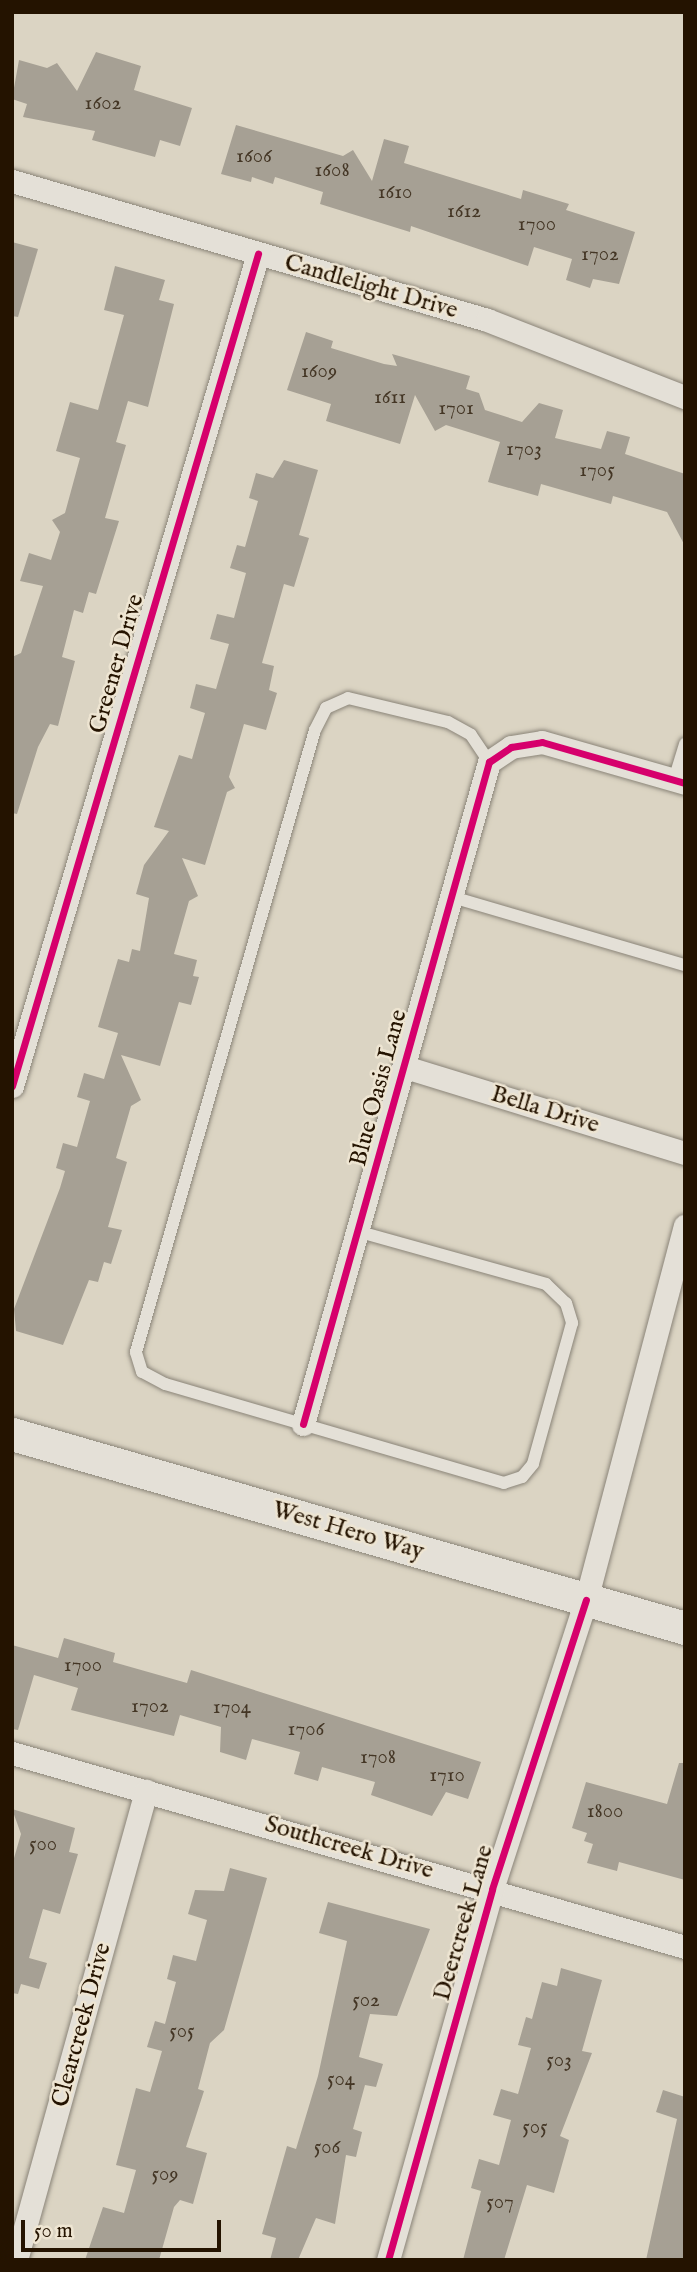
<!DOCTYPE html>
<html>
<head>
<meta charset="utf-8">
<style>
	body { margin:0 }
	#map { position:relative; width:697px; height:2272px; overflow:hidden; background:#dbd4c3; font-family:"IM FELL English",serif }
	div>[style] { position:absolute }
	.building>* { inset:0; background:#a6a094 }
	.roads { filter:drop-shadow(0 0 2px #8a8478) drop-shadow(0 0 2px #8a8478) }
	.service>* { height:12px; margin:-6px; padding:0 6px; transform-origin:6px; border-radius:6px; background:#e4e0d7 }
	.minor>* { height:23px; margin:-11.5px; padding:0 11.5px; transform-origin:11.5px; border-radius:11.5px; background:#e4e0d7 }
	.secondary>* { height:33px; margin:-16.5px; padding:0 16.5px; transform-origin:16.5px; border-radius:16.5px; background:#e4e0d7 }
	.cycleway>* { height:7px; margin:-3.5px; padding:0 3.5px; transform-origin:3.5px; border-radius:3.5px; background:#d6006c }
	span { translate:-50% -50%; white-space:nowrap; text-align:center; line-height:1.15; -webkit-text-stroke:5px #eee5d2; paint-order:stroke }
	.number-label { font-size:21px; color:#443625 }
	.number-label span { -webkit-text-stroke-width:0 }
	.street-label { font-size:24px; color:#241300 }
	.frame { position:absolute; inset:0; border:14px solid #241300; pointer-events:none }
	.scale { position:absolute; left:21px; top:2220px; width:200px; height:32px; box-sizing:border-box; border:4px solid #241300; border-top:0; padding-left:9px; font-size:21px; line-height:24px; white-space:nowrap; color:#241300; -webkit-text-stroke:5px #eee5d2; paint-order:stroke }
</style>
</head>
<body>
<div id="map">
	<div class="building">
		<div style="clip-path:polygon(96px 52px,141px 66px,134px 90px,192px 108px,180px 146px,160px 140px,155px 157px,92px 140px,95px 131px,23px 117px,27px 104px,12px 99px,19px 60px,47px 68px,57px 63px,77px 91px)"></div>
		<div style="clip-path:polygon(236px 125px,343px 156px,353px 150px,372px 181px,384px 139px,409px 146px,404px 163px,521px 199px,523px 190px,569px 204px,566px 210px,635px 232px,619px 284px,593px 279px,590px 288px,566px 280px,572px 259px,534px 247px,528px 266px,411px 226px,410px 232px,320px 204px,323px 192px,275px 177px,273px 184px,252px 177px,251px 182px,221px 174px)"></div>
		<div style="clip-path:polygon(12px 242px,38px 249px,18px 317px,12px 316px)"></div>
		<div style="clip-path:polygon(115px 266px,165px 280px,159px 300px,174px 304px,148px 407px,128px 401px,116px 442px,126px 445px,105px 518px,119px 521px,96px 594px,89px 592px,83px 613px,74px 610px,62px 657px,75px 661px,58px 726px,50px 724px,38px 747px,17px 814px,12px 813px,12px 657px,21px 653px,43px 586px,20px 581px,29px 553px,51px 560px,60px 532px,52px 520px,65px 513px,80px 458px,56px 451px,70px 402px,98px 410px,124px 315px,104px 310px)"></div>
		<div style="clip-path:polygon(306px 332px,333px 341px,331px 348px,384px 364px,397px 366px,392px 354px,470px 376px,466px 389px,479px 393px,485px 410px,522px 422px,539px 403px,563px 410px,555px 438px,601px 449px,607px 431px,630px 437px,625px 454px,685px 474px,685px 546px,667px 512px,613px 496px,611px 504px,541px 484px,538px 496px,488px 482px,500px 442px,446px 425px,435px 431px,415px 395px,400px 444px,326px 421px,331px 404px,287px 390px)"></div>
		<div style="clip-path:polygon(284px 460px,318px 470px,299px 535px,309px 538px,294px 587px,284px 584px,262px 663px,274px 666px,269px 690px,277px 693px,266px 730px,244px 724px,229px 777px,235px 788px,227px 792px,205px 865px,182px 858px,198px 896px,189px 901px,174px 954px,197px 960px,193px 976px,199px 977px,191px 1005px,179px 1002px,160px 1066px,121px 1055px,141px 1100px,131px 1106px,116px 1158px,127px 1162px,108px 1227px,122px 1230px,111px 1264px,104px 1262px,98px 1282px,89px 1280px,63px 1345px,16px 1331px,14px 1309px,60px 1188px,65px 1171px,56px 1168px,63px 1143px,77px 1147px,90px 1101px,77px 1097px,84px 1073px,104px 1079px,118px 1033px,98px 1027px,118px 959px,129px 962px,132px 949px,140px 951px,149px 898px,136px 894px,144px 865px,169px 831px,154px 827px,179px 755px,192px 759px,205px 713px,190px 708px,196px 684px,216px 689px,229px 644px,210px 639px,217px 614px,234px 618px,246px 573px,230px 568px,237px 545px,245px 547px,258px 501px,249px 498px,256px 473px,273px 478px)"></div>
		<div style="clip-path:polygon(64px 1638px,115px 1653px,113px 1662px,187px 1683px,191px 1670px,481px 1762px,468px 1799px,446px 1792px,432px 1816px,371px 1795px,375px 1782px,322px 1767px,318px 1781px,294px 1774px,300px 1752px,252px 1739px,246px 1760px,220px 1752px,221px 1727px,180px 1715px,174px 1736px,71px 1710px,78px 1688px,34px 1675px,18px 1730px,12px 1729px,12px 1645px,58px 1658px)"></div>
		<div style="clip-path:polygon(679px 1763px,685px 1763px,685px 1880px,619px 1862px,617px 1871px,587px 1863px,593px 1844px,584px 1841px,587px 1833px,572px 1828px,586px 1782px,667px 1804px)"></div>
		<div style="clip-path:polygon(12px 1809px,75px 1828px,69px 1852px,78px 1854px,60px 1914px,43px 1909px,29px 1958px,47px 1963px,39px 1989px,21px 1984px,18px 1994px,12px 1993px,12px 1865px,21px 1834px)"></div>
		<div style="clip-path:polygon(230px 1868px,267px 1878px,224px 2030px,210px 2043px,198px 2089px,204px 2091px,186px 2147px,207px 2153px,193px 2204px,180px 2200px,174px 2207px,159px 2260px,85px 2260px,103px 2207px,124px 2213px,136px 2170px,116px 2165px,136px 2088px,150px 2092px,162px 2051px,147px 2047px,155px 2021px,165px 2024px,176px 1982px,167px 1979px,173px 1955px,196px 1961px,207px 1920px,188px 1914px,195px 1890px,224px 1891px)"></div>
		<div style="clip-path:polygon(328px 1902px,430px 1929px,397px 2016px,370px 2014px,359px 2057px,383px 2064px,376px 2087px,365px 2085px,353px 2129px,362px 2132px,356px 2157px,346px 2155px,335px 2224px,316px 2218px,298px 2260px,270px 2260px,276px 2238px,262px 2234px,287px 2146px,296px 2149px,318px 2076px,347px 1941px,319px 1933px)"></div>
		<div style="clip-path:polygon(561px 1968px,602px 1980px,582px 2051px,592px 2053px,560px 2136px,569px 2140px,554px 2193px,527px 2185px,504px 2260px,463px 2260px,481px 2191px,471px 2188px,479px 2159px,499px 2165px,511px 2120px,493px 2115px,501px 2089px,518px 2094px,531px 2048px,518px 2045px,526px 2017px,532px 2019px,542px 1982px,557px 1986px)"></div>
		<div style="clip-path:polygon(663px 2090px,685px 2097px,685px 2260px,646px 2260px,677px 2119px,656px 2112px)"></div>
	</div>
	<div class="roads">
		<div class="service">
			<div style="left:674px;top:780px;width:38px;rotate:-73deg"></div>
			<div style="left:452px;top:897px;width:243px;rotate:16.3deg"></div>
			<div style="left:360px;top:1232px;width:193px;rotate:15.6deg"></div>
			<div style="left:546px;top:1284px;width:28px;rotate:44deg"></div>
			<div style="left:566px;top:1303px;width:21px;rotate:73deg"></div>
			<div style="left:572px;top:1323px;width:146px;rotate:105.5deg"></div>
			<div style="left:533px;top:1464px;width:17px;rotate:130deg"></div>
			<div style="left:522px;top:1477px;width:19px;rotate:162deg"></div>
			<div style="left:504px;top:1483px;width:353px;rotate:-163.7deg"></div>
			<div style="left:165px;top:1384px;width:26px;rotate:-152deg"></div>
			<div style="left:142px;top:1372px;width:21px;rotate:-107deg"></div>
			<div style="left:136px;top:1352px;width:647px;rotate:-73.95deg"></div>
			<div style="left:315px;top:730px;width:25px;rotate:-63deg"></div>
			<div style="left:326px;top:708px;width:24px;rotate:-24deg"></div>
			<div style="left:348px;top:698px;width:103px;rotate:13.5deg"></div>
			<div style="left:448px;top:722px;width:26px;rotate:29deg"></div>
			<div style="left:471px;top:735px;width:32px;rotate:56deg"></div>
		</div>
		<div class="minor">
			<div style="left:12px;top:181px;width:495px;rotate:16.3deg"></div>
			<div style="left:487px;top:320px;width:212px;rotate:21.3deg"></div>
			<div style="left:405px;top:1067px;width:293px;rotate:17.1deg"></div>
			<div style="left:12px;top:1086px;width:868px;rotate:-73.53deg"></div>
			<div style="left:303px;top:1424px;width:688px;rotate:-74.31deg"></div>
			<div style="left:489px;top:762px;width:27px;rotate:-34deg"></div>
			<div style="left:511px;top:747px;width:31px;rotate:-9deg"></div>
			<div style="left:542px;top:742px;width:149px;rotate:16deg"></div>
			<div style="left:12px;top:1753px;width:700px;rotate:16.08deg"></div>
			<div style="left:16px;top:2260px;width:487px;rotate:-74.5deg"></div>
			<div style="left:388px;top:2260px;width:385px;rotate:-74.3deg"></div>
			<div style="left:492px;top:1889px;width:304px;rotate:-72deg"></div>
			<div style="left:586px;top:1600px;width:387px;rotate:-75.2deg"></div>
		</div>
		<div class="secondary">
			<div style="left:12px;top:1434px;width:700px;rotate:16.08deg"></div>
		</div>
	</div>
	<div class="cycleway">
		<div style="left:12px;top:1086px;width:868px;rotate:-73.53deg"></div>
		<div style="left:303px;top:1424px;width:688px;rotate:-74.31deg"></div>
		<div style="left:489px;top:762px;width:27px;rotate:-34deg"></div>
		<div style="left:511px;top:747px;width:31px;rotate:-9deg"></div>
		<div style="left:542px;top:742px;width:149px;rotate:16deg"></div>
		<div style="left:388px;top:2260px;width:385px;rotate:-74.3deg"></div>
		<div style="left:492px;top:1889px;width:304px;rotate:-72deg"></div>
	</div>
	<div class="number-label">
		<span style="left:103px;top:104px">1602</span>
		<span style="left:254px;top:157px">1606</span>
		<span style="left:332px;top:171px">1608</span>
		<span style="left:395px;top:193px">1610</span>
		<span style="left:464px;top:212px">1612</span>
		<span style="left:537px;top:225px">1700</span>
		<span style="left:600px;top:255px">1702</span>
		<span style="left:319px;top:372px">1609</span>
		<span style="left:390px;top:398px">1611</span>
		<span style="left:456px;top:409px">1701</span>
		<span style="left:524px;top:450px">1703</span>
		<span style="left:597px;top:471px">1705</span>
		<span style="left:83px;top:1666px">1700</span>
		<span style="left:150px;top:1707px">1702</span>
		<span style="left:232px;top:1708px">1704</span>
		<span style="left:306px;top:1730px">1706</span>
		<span style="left:378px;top:1758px">1708</span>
		<span style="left:447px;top:1776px">1710</span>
		<span style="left:605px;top:1812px">1800</span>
		<span style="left:43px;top:1845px">500</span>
		<span style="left:366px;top:2001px">502</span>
		<span style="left:182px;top:2032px">505</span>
		<span style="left:559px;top:2061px">503</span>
		<span style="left:341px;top:2080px">504</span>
		<span style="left:535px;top:2128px">505</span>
		<span style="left:327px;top:2148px">506</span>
		<span style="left:165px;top:2175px">509</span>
		<span style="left:500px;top:2203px">507</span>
	</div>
	<div class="street-label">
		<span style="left:371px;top:287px;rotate:16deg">Candlelight Drive</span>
		<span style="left:117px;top:664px;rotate:-74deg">Greener Drive</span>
		<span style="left:379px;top:1088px;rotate:-75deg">Blue Oasis Lane</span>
		<span style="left:545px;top:1110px;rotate:17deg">Bella Drive</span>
		<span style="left:348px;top:1531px;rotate:16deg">West Hero Way</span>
		<span style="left:349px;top:1848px;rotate:16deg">Southcreek Drive</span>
		<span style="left:464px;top:1923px;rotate:-74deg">Deercreek Lane</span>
		<span style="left:82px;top:2025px;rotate:-75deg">Clearcreek Drive</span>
	</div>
	<div class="frame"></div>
	<div class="scale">50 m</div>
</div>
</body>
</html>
